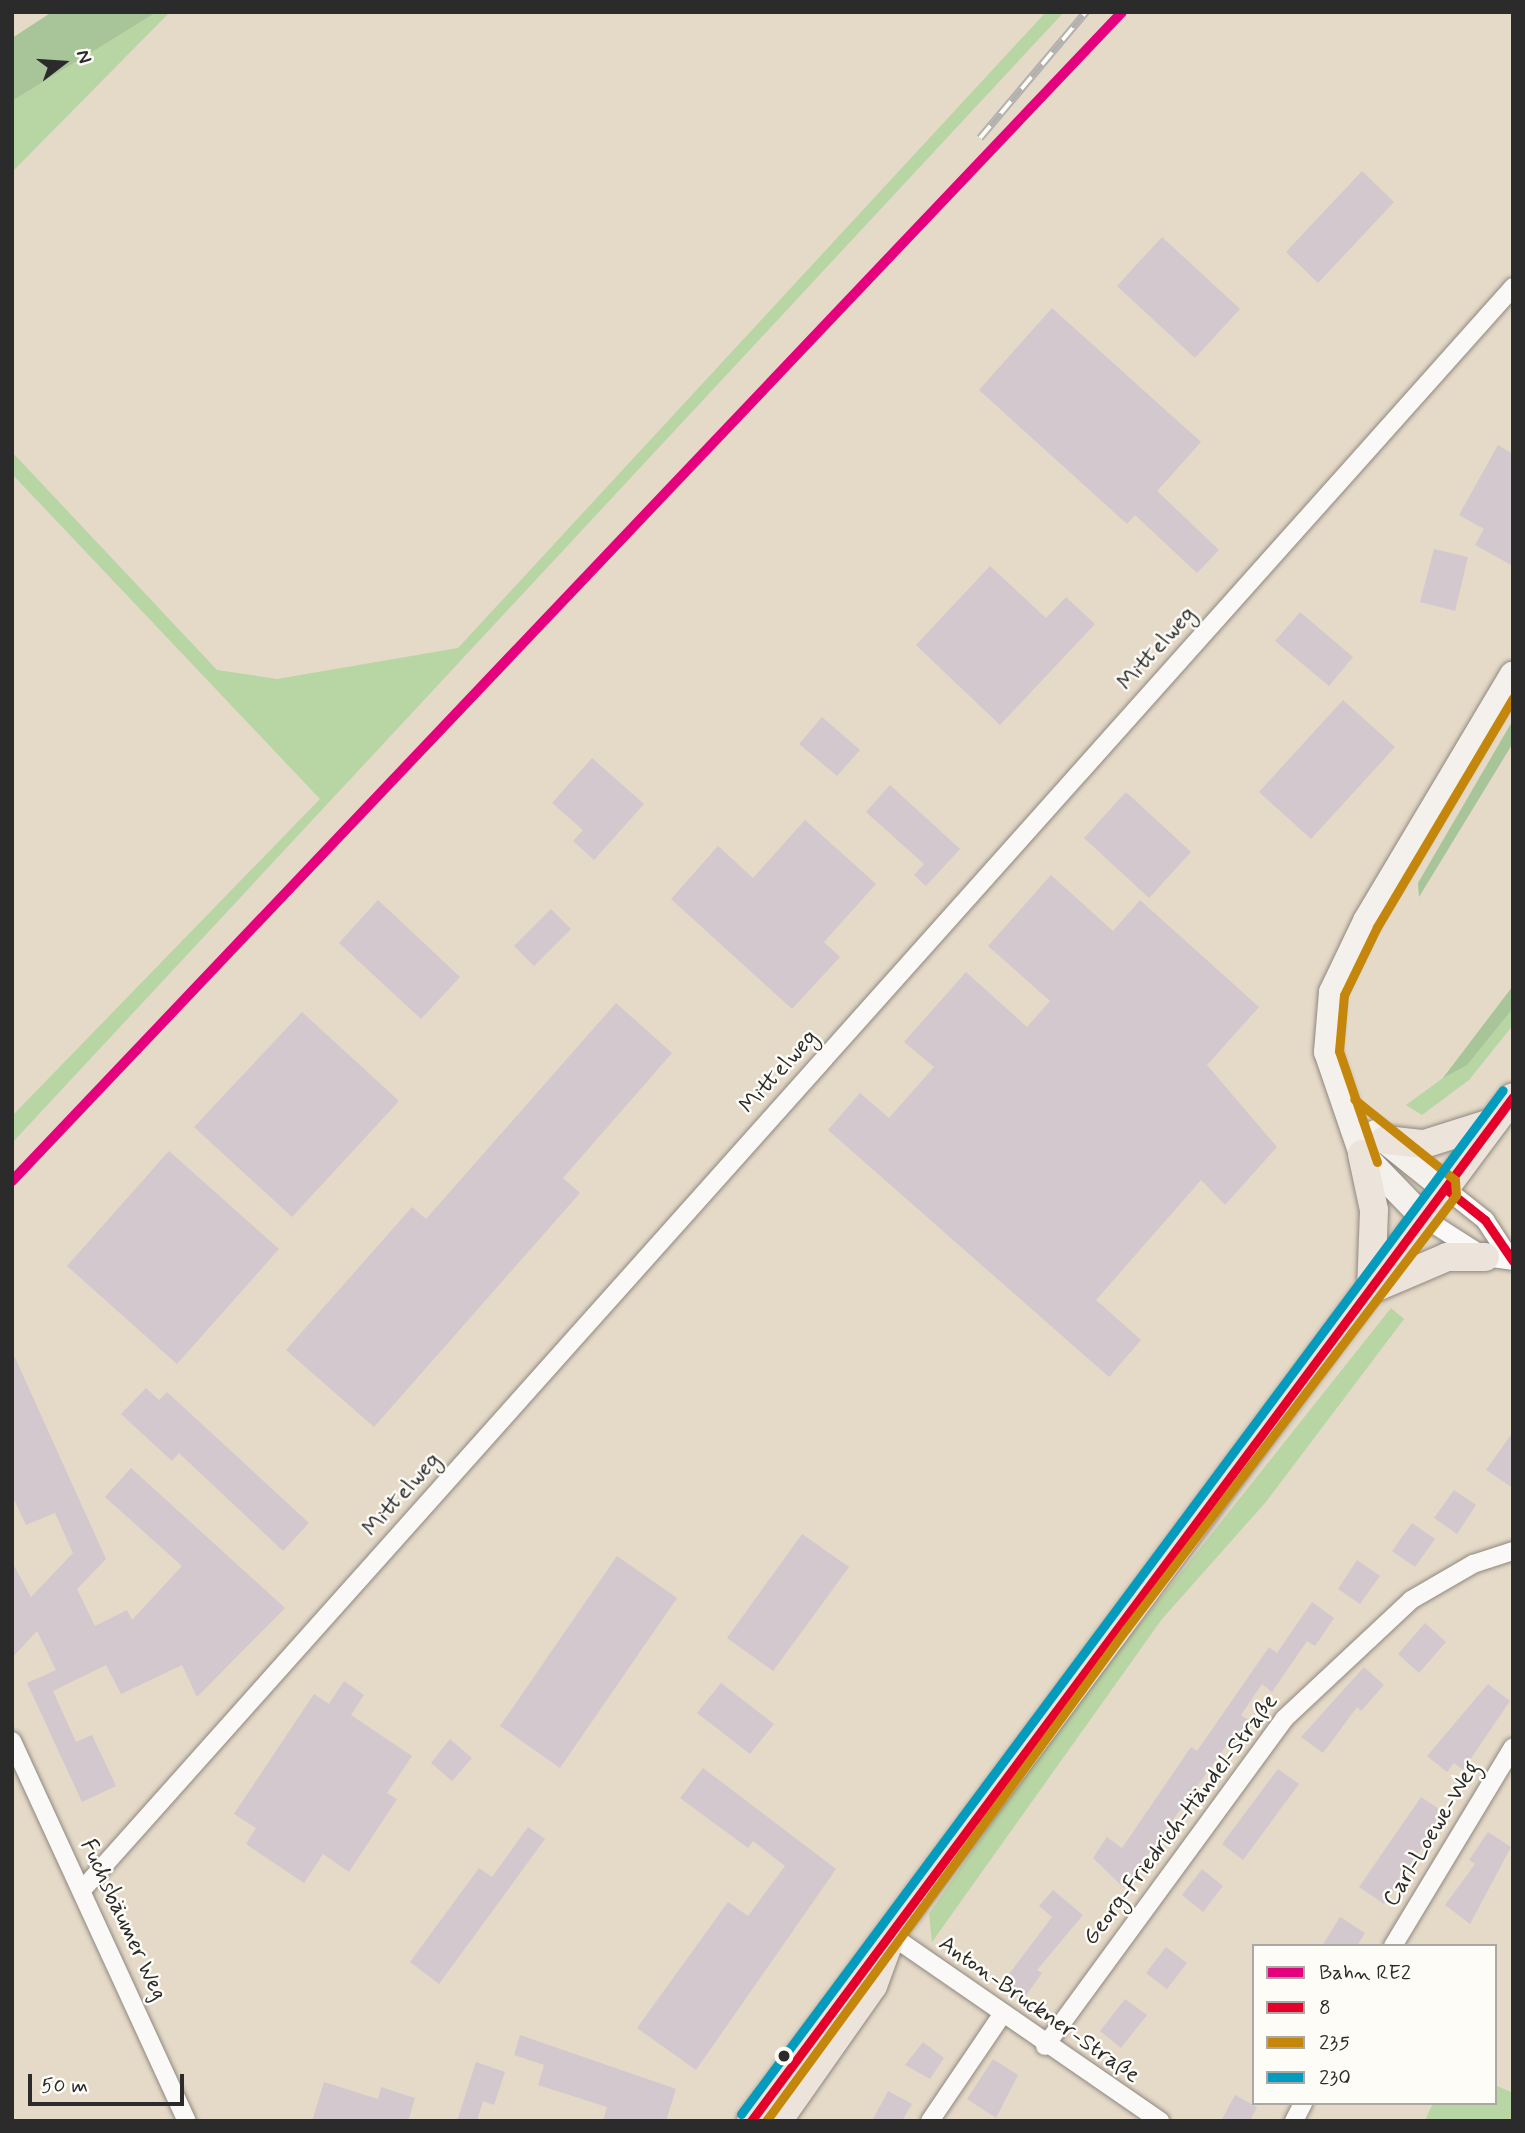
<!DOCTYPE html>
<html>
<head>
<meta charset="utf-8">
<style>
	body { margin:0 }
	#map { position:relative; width:1525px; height:2133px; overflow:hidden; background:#e5d9c8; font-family:Mynerve,sans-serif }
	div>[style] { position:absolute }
	.green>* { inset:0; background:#b8d5a4 }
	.forest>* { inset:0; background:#a8c59a }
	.building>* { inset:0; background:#d3c8ce }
	.roads { filter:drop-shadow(0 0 2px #8e887f) drop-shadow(0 0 2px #8e887f) }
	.minor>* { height:18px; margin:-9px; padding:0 9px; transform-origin:9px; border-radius:9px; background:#fbf9f7 }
	.secondary>* { height:26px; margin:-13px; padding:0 13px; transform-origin:13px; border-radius:13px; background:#f4f1ec }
	.primary>* { height:28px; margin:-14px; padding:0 14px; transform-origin:14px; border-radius:14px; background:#ece3da }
	.rail>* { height:8px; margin-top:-4px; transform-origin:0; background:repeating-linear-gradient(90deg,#fdfcf7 0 16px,#b3b1ae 0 32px); box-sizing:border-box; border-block:2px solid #b3b1ae }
	.bus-1>* { height:9px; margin:-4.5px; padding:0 4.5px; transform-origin:4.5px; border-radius:4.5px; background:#e4002b }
	.bus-2>* { height:9px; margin:-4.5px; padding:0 4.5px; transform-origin:4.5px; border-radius:4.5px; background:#c4870b }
	.bus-3>* { height:9px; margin:-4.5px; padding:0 4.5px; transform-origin:4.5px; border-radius:4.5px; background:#049cbe }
	.rail-1>* { height:10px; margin:-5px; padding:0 5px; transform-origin:5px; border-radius:5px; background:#e5007d }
	.dots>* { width:19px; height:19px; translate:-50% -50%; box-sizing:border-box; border:4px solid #fdfcf7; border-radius:50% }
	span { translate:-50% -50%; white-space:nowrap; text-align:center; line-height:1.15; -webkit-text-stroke:5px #fdfcf7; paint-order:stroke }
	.street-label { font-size:23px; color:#2b2b2b }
	.frame { position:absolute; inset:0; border:14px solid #2b2b2b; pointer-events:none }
	.legend { position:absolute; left:1252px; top:1944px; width:245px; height:161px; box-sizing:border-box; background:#fdfcf7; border:2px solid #a9a8a5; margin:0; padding:9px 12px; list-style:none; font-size:21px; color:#2b2b2b }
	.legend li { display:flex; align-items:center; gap:14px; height:35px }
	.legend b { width:35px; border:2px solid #a9a8a5 }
	.north { position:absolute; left:28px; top:28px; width:70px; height:70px; -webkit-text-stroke:5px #fdfcf7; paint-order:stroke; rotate:73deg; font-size:19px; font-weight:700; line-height:28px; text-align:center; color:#2b2b2b }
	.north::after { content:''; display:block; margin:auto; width:24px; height:32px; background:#2b2b2b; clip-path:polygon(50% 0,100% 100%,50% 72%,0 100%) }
	.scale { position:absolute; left:28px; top:2074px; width:156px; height:32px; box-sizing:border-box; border:4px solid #2b2b2b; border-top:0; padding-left:9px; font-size:21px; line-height:24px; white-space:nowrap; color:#2b2b2b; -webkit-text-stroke:5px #fdfcf7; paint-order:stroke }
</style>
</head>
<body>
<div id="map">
	<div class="green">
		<div style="clip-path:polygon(157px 12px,170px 12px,12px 172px,12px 101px)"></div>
		<div style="clip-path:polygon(1046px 12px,1064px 12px,12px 1143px,12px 1116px,320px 799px,12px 474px,12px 452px,217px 670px,277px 679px,458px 648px)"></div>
		<div style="clip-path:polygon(1513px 986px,1513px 1025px,1469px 1080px,1422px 1115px,1406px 1105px,1443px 1078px)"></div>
		<div style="clip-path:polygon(1391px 1308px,1404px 1319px,1265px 1503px,1162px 1619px,932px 1942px,929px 1914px,1051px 1736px)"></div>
		<div style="clip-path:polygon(1495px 2085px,1513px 2093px,1513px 2121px,1425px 2121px,1433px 2103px,1495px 2103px)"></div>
	</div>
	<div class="forest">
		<div style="clip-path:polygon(52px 12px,157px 12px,12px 101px,12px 38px)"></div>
		<div style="clip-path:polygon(1513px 720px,1513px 743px,1419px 897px,1418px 883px)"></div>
		<div style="clip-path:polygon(1513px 986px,1513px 1008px,1467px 1065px,1443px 1078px)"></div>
	</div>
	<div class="building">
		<div style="clip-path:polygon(1362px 171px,1394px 202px,1318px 283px,1286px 252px)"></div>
		<div style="clip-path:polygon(1162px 237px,1240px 309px,1195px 358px,1117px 286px)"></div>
		<div style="clip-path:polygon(1052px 308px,1201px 442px,1157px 491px,1219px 550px,1197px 573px,1135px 515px,1127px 524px,979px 390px)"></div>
		<div style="clip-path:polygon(1498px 445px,1513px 454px,1513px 566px,1475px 545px,1484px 529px,1459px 515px)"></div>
		<div style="clip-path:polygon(1434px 549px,1468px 557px,1455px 611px,1420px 602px)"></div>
		<div style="clip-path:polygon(990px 566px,1046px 618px,1066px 597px,1095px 624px,1000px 725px,916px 645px)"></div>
		<div style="clip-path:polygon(1300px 612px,1353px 657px,1329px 686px,1275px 641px)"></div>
		<div style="clip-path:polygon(1343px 700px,1395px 747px,1311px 839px,1259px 792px)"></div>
		<div style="clip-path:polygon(822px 717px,860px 750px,837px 776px,799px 744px)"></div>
		<div style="clip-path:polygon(592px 758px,644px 804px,594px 860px,573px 841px,583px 830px,552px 803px)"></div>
		<div style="clip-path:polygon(890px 785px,960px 849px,926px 886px,914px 875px,924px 864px,866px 812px)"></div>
		<div style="clip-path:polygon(1126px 792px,1191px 852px,1149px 898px,1084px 838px)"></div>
		<div style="clip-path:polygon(805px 820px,876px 884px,824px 942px,840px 957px,792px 1009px,671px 899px,718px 846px,753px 878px)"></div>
		<div style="clip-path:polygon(1051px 875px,1113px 931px,1140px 900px,1259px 1007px,1207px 1065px,1277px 1147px,1225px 1205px,1201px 1180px,1096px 1300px,1141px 1340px,1109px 1377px,828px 1130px,860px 1093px,889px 1118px,934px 1067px,904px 1042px,966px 972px,1027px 1027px,1050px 1001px,988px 946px)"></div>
		<div style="clip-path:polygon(378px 900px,460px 977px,421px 1019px,339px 943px)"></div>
		<div style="clip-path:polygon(551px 909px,571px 929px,534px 966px,514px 946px)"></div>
		<div style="clip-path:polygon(616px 1003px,672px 1053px,563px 1178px,580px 1193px,374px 1427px,286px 1350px,412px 1207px,426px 1219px)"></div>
		<div style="clip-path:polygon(302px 1012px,399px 1101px,292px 1217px,194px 1127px)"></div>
		<div style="clip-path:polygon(169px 1151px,279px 1249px,177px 1364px,67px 1266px)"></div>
		<div style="clip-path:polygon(12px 1351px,106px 1559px,77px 1589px,95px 1626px,127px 1610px,132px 1620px,182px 1566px,105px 1497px,131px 1468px,285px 1608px,197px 1697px,182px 1665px,121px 1694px,106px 1665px,53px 1691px,76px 1742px,92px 1735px,116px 1786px,82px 1802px,27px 1683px,56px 1670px,37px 1631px,12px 1658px,12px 1562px,31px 1597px,73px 1553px,55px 1513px,26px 1525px,12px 1495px)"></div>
		<div style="clip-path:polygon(146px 1388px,159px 1400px,167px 1392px,309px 1523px,283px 1551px,179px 1453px,172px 1461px,121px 1414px)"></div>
		<div style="clip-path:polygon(1513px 1432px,1513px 1488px,1486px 1470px)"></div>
		<div style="clip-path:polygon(1454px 1490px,1476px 1505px,1457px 1534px,1434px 1518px)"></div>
		<div style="clip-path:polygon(1412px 1523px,1435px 1539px,1415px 1567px,1392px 1551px)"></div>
		<div style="clip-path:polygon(802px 1534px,849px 1567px,773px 1671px,727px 1638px)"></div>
		<div style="clip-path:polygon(617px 1556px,677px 1598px,560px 1768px,500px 1726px)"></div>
		<div style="clip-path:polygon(1357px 1560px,1380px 1576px,1360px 1604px,1338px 1589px)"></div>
		<div style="clip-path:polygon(1312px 1602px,1334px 1618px,1315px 1646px,1307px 1641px,1272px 1692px,1262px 1684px,1241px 1715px,1251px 1722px,1231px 1750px,1226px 1746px,1124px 1888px,1093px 1858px,1107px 1837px,1122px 1848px,1191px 1747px,1197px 1751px,1269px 1647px,1277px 1653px)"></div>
		<div style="clip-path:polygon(1425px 1623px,1446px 1642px,1419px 1673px,1398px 1654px)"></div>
		<div style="clip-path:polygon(1364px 1667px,1384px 1685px,1361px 1711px,1357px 1707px,1323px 1753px,1301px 1737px)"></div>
		<div style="clip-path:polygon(344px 1681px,364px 1695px,351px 1715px,412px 1756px,387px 1793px,397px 1799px,349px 1872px,323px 1854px,304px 1883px,246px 1844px,256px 1828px,234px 1814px,314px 1694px,329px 1704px)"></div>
		<div style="clip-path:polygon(721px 1683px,774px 1724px,750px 1754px,697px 1713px)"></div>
		<div style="clip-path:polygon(1488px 1684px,1510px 1701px,1463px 1770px,1454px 1763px,1447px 1772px,1427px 1756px)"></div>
		<div style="clip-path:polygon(450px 1739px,472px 1758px,452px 1781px,431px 1763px)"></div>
		<div style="clip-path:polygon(703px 1768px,836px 1869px,696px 2070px,637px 2028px,728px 1902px,748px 1916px,785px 1866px,753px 1841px,748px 1848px,680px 1798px)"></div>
		<div style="clip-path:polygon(1278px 1769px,1299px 1784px,1243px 1860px,1222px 1844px)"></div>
		<div style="clip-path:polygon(1421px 1797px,1445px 1813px,1384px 1904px,1359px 1887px)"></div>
		<div style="clip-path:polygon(528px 1827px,545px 1839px,439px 1984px,410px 1962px,479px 1868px,492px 1877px)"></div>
		<div style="clip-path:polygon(1488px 1832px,1511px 1847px,1470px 1924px,1445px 1905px,1475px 1864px,1469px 1860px)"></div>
		<div style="clip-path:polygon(1202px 1869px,1223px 1886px,1203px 1912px,1182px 1895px)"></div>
		<div style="clip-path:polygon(1053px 1890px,1083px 1915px,1037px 1970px,1042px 1973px,1022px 2001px,1000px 1986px,1052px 1917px,1039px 1906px)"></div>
		<div style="clip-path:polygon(1340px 1917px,1365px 1933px,1357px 1946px,1322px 1946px)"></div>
		<div style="clip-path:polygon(1166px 1947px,1187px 1963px,1167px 1989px,1146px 1973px)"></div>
		<div style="clip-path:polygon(1125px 1999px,1147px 2015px,1121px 2048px,1100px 2031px)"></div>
		<div style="clip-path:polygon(520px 2035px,676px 2089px,666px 2121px,603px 2121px,607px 2107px,538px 2085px,544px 2065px,514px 2055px)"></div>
		<div style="clip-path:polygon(923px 2042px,944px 2058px,930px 2079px,905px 2065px)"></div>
		<div style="clip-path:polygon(993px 2059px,1018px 2075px,996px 2118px,967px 2099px)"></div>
		<div style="clip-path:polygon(476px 2062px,505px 2072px,494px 2105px,483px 2101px,477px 2121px,457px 2121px)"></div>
		<div style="clip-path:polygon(324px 2082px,378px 2099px,381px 2087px,415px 2098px,408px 2121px,312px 2121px)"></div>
		<div style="clip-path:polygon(888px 2091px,912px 2104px,902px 2121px,872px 2121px)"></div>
		<div style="clip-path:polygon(1235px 2095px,1257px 2107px,1250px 2121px,1221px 2121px)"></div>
	</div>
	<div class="roads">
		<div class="minor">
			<div style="left:1446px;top:1189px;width:50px;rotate:38.5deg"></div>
			<div style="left:1485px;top:1220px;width:48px;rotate:57deg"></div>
			<div style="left:1424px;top:1218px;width:72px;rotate:32.6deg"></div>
			<div style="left:1485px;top:1257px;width:28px;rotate:8deg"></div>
			<div style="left:12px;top:1741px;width:418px;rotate:65.3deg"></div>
			<div style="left:82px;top:1890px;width:2149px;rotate:-48.24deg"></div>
			<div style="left:892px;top:1936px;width:326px;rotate:34.6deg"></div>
			<div style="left:1393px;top:1946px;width:232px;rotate:-58.9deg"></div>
			<div style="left:1045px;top:2046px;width:405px;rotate:-53.8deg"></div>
			<div style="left:1284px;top:1719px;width:174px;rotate:-43.1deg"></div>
			<div style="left:1411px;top:1600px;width:72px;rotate:-30.1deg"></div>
			<div style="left:1473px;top:1564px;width:42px;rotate:-18deg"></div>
			<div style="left:930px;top:2121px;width:127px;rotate:-55.9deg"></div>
			<div style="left:1294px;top:2121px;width:20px;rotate:-63deg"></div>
		</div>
		<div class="secondary">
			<div style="left:1376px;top:1133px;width:90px;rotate:38.7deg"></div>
			<div style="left:1424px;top:1218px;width:89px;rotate:-134.1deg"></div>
			<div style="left:1362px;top:1154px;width:108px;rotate:-108.9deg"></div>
			<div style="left:1327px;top:1052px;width:60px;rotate:-85.2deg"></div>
			<div style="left:1332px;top:992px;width:79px;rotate:-64.4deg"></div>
			<div style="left:1366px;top:921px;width:287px;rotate:-59.2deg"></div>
		</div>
		<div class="primary">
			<div style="left:1385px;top:1140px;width:39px;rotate:6deg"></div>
			<div style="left:1424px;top:1144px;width:73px;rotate:-17.4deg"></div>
			<div style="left:1362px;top:1154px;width:57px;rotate:77.9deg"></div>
			<div style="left:1374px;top:1210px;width:80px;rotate:92.1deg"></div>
			<div style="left:1377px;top:1287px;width:76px;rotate:-23.2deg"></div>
			<div style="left:1447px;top:1257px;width:38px"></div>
			<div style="left:751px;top:2121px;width:1276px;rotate:-53.35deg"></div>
			<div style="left:778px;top:2121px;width:165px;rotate:-54.9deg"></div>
			<div style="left:873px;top:1986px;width:44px;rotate:-69.9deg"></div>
		</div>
	</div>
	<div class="rail">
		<div style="left:980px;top:138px;width:165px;rotate:-49.9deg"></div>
	</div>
	<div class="bus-1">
		<div style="left:1446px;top:1189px;width:50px;rotate:38.5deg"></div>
		<div style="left:1485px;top:1220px;width:50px;rotate:55.7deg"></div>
		<div style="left:751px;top:2121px;width:1276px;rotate:-53.35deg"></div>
	</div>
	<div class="bus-2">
		<div style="left:1377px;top:1162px;width:117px;rotate:-108.9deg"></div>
		<div style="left:1339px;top:1051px;width:56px;rotate:-84.9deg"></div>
		<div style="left:1344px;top:995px;width:76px;rotate:-64.1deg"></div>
		<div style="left:1377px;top:927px;width:266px;rotate:-59.3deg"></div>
		<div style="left:766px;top:2121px;width:610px;rotate:-53.81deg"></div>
		<div style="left:1126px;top:1629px;width:545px;rotate:-52.75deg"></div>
		<div style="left:1456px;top:1195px;width:15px;rotate:-94deg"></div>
		<div style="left:1455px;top:1180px;width:129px;rotate:-141.3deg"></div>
	</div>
	<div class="bus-3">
		<div style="left:741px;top:2114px;width:1276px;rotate:-53.35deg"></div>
	</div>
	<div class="rail-1">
		<div style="left:12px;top:1181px;width:1612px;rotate:-46.48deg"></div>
	</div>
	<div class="dots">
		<div style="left:784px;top:2056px;background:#2b2b2b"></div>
	</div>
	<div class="street-label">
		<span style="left:1157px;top:649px;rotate:-48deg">Mittelweg</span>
		<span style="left:779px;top:1072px;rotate:-48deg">Mittelweg</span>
		<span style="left:402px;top:1495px;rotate:-48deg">Mittelweg</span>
		<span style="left:1181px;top:1820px;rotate:-53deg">Georg-Friedrich-Händel-Straße</span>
		<span style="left:1432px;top:1834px;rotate:-59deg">Carl-Loewe-Weg</span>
		<span style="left:123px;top:1920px;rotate:65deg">Fuchsbäumer Weg</span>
		<span style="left:1039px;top:2010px;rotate:35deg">Anton-Bruckner-Straße</span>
	</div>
	<div class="frame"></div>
	<ul class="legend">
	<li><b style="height:9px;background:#e5007d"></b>Bahn RE2</li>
	<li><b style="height:9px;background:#e4002b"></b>8</li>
	<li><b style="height:9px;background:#c4870b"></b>235</li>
	<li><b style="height:9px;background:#049cbe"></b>230</li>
	</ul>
	<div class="north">N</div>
	<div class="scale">50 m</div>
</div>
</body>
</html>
